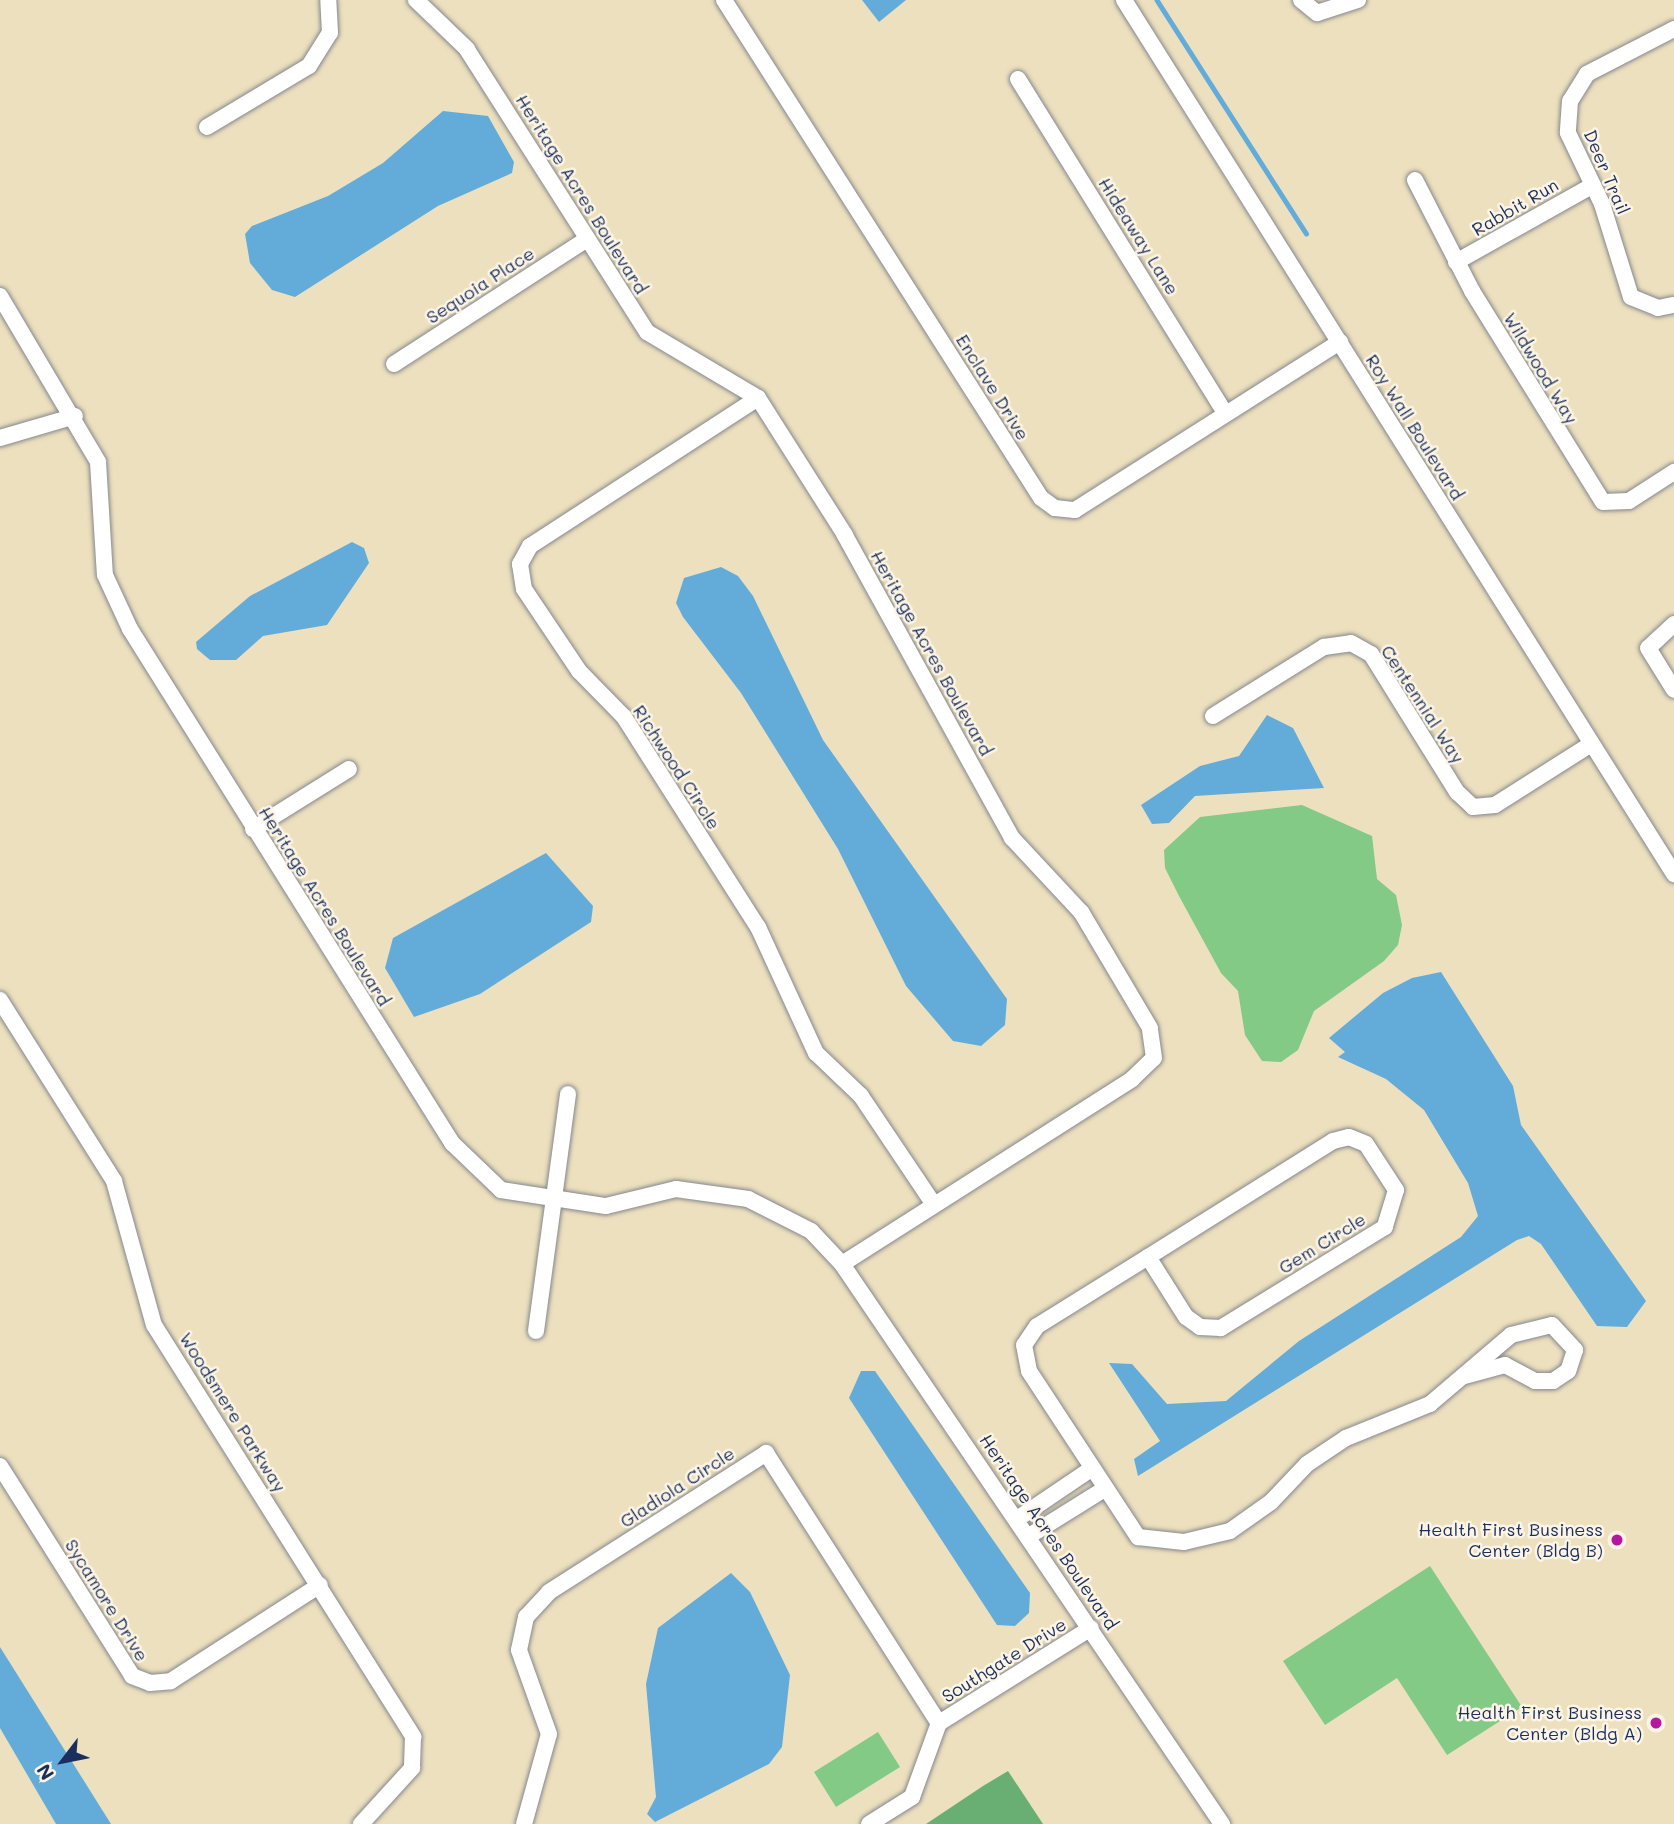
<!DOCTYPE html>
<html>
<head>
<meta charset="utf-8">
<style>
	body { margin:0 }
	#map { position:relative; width:1674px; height:1824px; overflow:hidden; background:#ede0be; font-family:Mali,sans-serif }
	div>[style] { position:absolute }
	.green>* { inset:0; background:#82ca86 }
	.forest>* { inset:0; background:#69ae73 }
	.water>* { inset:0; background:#63acda }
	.stream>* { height:4.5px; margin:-2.25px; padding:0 2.25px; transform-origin:2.25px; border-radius:2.25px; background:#63acda }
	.roads { filter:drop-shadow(0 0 2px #84888e) drop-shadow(0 0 2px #84888e) }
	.minor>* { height:16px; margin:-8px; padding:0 8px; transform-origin:8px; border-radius:8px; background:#fff }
	.dots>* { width:19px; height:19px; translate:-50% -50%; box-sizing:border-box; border:4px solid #fcf5e5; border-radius:50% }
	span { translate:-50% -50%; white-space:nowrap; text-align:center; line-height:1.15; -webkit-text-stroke:5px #fcf5e5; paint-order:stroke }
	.street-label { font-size:18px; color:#1b2f5e }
	.poi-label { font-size:18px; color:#1b2f5e }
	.right { translate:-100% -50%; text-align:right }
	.north { position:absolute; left:28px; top:1726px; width:70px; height:70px; -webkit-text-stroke:5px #fcf5e5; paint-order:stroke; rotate:238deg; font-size:19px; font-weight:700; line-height:28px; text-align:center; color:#1b2f5e }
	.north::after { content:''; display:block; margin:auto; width:24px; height:32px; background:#1b2f5e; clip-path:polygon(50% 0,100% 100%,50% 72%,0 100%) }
</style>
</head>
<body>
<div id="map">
	<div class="green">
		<div style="clip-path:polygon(1302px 805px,1372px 836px,1377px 879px,1396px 895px,1402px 925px,1398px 945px,1384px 961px,1314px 1011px,1298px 1050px,1281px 1062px,1262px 1061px,1245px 1035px,1238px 991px,1221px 973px,1179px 896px,1165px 868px,1164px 850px,1200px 817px)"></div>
		<div style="clip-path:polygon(1430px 1566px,1522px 1707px,1447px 1755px,1397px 1678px,1325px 1725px,1283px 1661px)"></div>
		<div style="clip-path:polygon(878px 1732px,900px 1767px,836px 1807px,814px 1772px)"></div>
	</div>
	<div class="forest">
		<div style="clip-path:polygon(1008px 1771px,1043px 1824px,926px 1824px,983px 1786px)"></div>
	</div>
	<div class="water">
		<div style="clip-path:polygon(862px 0,906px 0,879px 22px)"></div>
		<div style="clip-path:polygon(443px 111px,488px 116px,514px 162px,512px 173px,438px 206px,295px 297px,272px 290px,250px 263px,245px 234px,252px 226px,328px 196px,383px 163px)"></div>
		<div style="clip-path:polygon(352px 542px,364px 548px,369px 563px,327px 625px,263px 636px,236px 660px,210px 660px,197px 649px,196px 642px,250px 596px)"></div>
		<div style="clip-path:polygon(721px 567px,738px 576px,753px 596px,823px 740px,1007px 999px,1005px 1025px,981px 1046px,953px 1041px,906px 986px,838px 849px,741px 693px,683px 617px,676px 603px,684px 578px)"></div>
		<div style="clip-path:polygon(1267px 715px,1293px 728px,1324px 788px,1195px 796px,1169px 823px,1152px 824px,1141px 805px,1200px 766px,1239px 756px)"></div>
		<div style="clip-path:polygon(546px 853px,593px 906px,591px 922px,480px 994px,414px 1017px,385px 968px,393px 938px)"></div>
		<div style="clip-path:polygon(1441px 972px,1513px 1086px,1521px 1125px,1646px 1301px,1627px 1327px,1597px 1326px,1541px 1244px,1529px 1236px,1517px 1240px,1138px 1476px,1134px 1459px,1160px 1441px,1109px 1363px,1132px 1364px,1167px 1404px,1226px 1401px,1299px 1341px,1461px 1237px,1478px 1216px,1468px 1183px,1424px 1110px,1386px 1079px,1338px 1057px,1345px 1052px,1329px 1038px,1383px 993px,1412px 978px)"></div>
		<div style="clip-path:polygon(861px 1371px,875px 1371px,1030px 1593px,1029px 1613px,1015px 1626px,997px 1625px,849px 1398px)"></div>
		<div style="clip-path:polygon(731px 1573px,750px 1592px,790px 1675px,782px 1747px,769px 1764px,655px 1822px,647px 1814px,656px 1797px,646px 1684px,658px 1628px)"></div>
		<div style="clip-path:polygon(0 1647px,111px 1824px,56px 1824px,0 1728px)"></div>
	</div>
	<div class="stream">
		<div style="left:1157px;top:0;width:277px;rotate:57.4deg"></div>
	</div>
	<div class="roads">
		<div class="minor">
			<div style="left:724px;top:0;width:590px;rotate:57.52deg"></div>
			<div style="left:1041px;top:498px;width:17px;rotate:36deg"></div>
			<div style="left:1055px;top:508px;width:20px;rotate:6deg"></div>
			<div style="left:1075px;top:510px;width:314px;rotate:-32.4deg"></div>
			<div style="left:1124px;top:0;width:1033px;rotate:57.82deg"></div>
			<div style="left:1301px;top:0;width:21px;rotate:39deg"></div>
			<div style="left:1317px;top:13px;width:43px;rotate:-17.6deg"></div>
			<div style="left:1674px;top:29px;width:98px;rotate:152.7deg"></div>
			<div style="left:1587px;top:74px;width:32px;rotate:122deg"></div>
			<div style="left:1570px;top:101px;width:32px;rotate:94deg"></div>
			<div style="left:1568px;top:133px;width:79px;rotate:64.4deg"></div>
			<div style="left:1602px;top:204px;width:97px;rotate:72.7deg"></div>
			<div style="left:1631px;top:297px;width:29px;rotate:22deg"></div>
			<div style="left:1658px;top:308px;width:16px;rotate:-11deg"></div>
			<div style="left:1018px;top:79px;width:394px;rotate:58.2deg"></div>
			<div style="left:207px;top:127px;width:119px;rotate:-30.9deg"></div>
			<div style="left:309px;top:66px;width:39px;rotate:-58deg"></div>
			<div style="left:330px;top:33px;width:33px;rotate:-93deg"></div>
			<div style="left:1415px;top:180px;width:125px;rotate:62.8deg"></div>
			<div style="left:1472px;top:291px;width:248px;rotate:58.2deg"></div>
			<div style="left:1603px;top:502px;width:26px;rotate:-2deg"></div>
			<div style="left:1629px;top:501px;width:54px;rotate:-32.8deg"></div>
			<div style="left:1456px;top:262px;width:157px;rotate:-29.3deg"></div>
			<div style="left:0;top:296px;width:193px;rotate:59.4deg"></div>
			<div style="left:98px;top:462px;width:113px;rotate:86.5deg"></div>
			<div style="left:105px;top:575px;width:60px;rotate:65.2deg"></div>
			<div style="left:130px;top:629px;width:607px;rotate:57.93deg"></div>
			<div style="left:452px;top:1143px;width:68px;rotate:43.8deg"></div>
			<div style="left:501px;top:1190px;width:106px;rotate:8.7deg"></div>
			<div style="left:606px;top:1206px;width:72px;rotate:-13.7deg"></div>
			<div style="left:676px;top:1189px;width:73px;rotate:7.9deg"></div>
			<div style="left:748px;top:1199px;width:71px;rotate:26.9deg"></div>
			<div style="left:811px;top:1231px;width:45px;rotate:46.8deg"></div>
			<div style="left:842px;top:1264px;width:344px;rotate:-32.5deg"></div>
			<div style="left:1132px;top:1079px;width:30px;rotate:-44deg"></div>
			<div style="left:1154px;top:1058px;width:30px;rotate:-98deg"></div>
			<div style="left:1150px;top:1028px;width:135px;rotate:-120.7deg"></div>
			<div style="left:1081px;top:912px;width:101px;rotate:-133deg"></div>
			<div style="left:1012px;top:838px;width:346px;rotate:-118.9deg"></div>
			<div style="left:845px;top:535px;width:162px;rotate:-122.4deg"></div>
			<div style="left:758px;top:398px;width:129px;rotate:-149.3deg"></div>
			<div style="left:647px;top:332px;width:335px;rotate:-122.5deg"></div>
			<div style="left:467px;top:49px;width:71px;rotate:-136.1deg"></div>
			<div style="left:394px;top:364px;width:230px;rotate:-32.9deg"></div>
			<div style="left:758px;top:398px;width:272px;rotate:147deg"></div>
			<div style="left:530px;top:546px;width:21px;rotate:119deg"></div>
			<div style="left:520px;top:564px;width:25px;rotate:81deg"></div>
			<div style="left:524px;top:589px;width:99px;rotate:56.1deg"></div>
			<div style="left:579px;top:671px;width:64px;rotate:45.6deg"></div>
			<div style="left:624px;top:717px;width:249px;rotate:57.5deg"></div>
			<div style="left:758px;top:927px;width:139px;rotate:65.3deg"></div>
			<div style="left:816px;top:1053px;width:62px;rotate:43.7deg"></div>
			<div style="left:861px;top:1096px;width:129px;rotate:56.1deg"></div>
			<div style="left:0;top:438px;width:78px;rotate:-16.3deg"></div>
			<div style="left:1674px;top:624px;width:35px;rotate:137deg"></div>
			<div style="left:1648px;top:648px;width:49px;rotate:58.2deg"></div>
			<div style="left:1213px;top:716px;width:131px;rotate:-31.9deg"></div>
			<div style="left:1324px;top:647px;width:27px;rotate:-8deg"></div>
			<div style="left:1351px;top:643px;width:23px;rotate:29deg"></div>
			<div style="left:1371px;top:654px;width:163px;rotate:58.1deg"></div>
			<div style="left:1457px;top:792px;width:22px;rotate:43deg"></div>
			<div style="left:1473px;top:807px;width:22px;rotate:-5deg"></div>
			<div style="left:1495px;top:805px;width:114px;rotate:-32.4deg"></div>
			<div style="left:253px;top:829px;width:113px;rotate:-32deg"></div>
			<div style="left:0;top:1000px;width:214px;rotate:57.8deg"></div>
			<div style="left:114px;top:1181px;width:149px;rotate:74.5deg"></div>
			<div style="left:154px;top:1325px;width:487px;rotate:57.8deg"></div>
			<div style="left:413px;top:1737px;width:31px;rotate:92deg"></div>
			<div style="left:412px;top:1768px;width:76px;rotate:132.3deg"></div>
			<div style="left:1349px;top:1137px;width:18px;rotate:22deg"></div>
			<div style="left:1366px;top:1144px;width:55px;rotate:56.9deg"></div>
			<div style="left:1396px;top:1190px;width:39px;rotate:107deg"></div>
			<div style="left:1385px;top:1227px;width:193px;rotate:148.4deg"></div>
			<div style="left:1221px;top:1328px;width:21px;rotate:-177deg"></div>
			<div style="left:1200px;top:1327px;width:17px;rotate:-144deg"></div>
			<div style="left:1186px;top:1317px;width:71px;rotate:-122.3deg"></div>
			<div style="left:1148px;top:1257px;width:218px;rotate:-32.1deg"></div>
			<div style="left:1333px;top:1141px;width:16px;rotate:-14deg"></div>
			<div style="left:1148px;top:1257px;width:131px;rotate:148.1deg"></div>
			<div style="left:1037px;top:1326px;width:23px;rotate:124deg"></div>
			<div style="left:1024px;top:1345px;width:26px;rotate:79deg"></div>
			<div style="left:1029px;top:1371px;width:199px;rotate:56.7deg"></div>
			<div style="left:1138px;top:1537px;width:46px;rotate:6.2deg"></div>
			<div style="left:1184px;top:1542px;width:47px;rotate:-13.4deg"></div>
			<div style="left:1230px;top:1531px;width:50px;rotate:-35.3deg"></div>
			<div style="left:1271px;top:1502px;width:52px;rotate:-46.5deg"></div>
			<div style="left:1307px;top:1464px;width:47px;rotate:-33.7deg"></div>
			<div style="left:1346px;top:1438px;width:91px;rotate:-22deg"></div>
			<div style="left:1430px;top:1404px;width:106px;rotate:-40.4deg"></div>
			<div style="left:1511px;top:1335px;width:42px;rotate:-13.7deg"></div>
			<div style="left:1552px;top:1325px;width:34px;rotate:47deg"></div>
			<div style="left:1575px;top:1350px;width:22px;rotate:108deg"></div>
			<div style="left:1568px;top:1371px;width:18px;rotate:146deg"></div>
			<div style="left:1553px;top:1381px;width:18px;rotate:180deg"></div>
			<div style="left:1535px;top:1381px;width:34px;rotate:-152deg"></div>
			<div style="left:1505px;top:1365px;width:41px;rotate:164.6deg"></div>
			<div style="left:842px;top:1264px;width:677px;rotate:55.84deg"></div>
			<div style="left:536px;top:1331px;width:239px;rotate:-82.3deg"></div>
			<div style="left:0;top:1466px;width:248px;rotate:57.8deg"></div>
			<div style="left:132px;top:1676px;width:19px;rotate:21deg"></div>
			<div style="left:150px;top:1683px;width:21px;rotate:-5deg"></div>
			<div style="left:171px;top:1681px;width:177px;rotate:-32.8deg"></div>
			<div style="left:1017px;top:1519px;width:89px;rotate:-34deg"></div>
			<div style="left:1029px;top:1536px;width:87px;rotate:-31.9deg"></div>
			<div style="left:524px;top:1824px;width:93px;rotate:-74.5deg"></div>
			<div style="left:549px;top:1734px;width:89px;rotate:-109.7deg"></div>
			<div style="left:519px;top:1650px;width:34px;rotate:-78deg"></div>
			<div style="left:526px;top:1617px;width:34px;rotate:-47deg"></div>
			<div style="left:549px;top:1592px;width:258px;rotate:-32.6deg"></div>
			<div style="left:766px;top:1453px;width:321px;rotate:57.4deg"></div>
			<div style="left:869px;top:1824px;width:51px;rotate:-32.1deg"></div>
			<div style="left:912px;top:1797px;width:79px;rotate:-70deg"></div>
			<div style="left:939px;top:1723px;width:179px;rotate:-32deg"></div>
		</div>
	</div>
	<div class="dots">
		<div style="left:1617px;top:1540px;background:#b5179e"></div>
		<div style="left:1656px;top:1723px;background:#b5179e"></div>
	</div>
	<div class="street-label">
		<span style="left:1607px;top:172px;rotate:67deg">Deer Trail</span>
		<span style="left:582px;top:194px;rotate:58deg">Heritage Acres Boulevard</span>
		<span style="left:1515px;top:207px;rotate:-30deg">Rabbit Run</span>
		<span style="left:1139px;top:236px;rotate:58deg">Hideaway Lane</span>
		<span style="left:480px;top:285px;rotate:-33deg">Sequoia Place</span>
		<span style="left:1541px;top:368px;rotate:59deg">Wildwood Way</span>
		<span style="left:993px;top:387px;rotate:58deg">Enclave Drive</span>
		<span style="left:1415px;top:427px;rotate:58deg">Roy Wall Boulevard</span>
		<span style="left:932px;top:653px;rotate:61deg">Heritage Acres Boulevard</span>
		<span style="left:1423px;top:704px;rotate:57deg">Centennial Way</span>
		<span style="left:677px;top:767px;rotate:57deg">Richwood Circle</span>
		<span style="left:325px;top:906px;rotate:58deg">Heritage Acres Boulevard</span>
		<span style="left:1322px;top:1243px;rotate:-32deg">Gem Circle</span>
		<span style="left:233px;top:1412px;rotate:58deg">Woodsmere Parkway</span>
		<span style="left:677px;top:1487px;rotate:-33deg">Gladiola Circle</span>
		<span style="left:1049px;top:1532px;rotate:56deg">Heritage Acres Boulevard</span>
		<span style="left:107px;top:1600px;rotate:58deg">Sycamore Drive</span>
		<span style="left:1004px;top:1660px;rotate:-32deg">Southgate Drive</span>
	</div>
	<div class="poi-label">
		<span class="right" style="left:1603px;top:1540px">Health First Business<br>Center (Bldg B)</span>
		<span class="right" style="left:1642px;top:1723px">Health First Business<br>Center (Bldg A)</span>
	</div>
	<div class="north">N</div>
</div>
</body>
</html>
